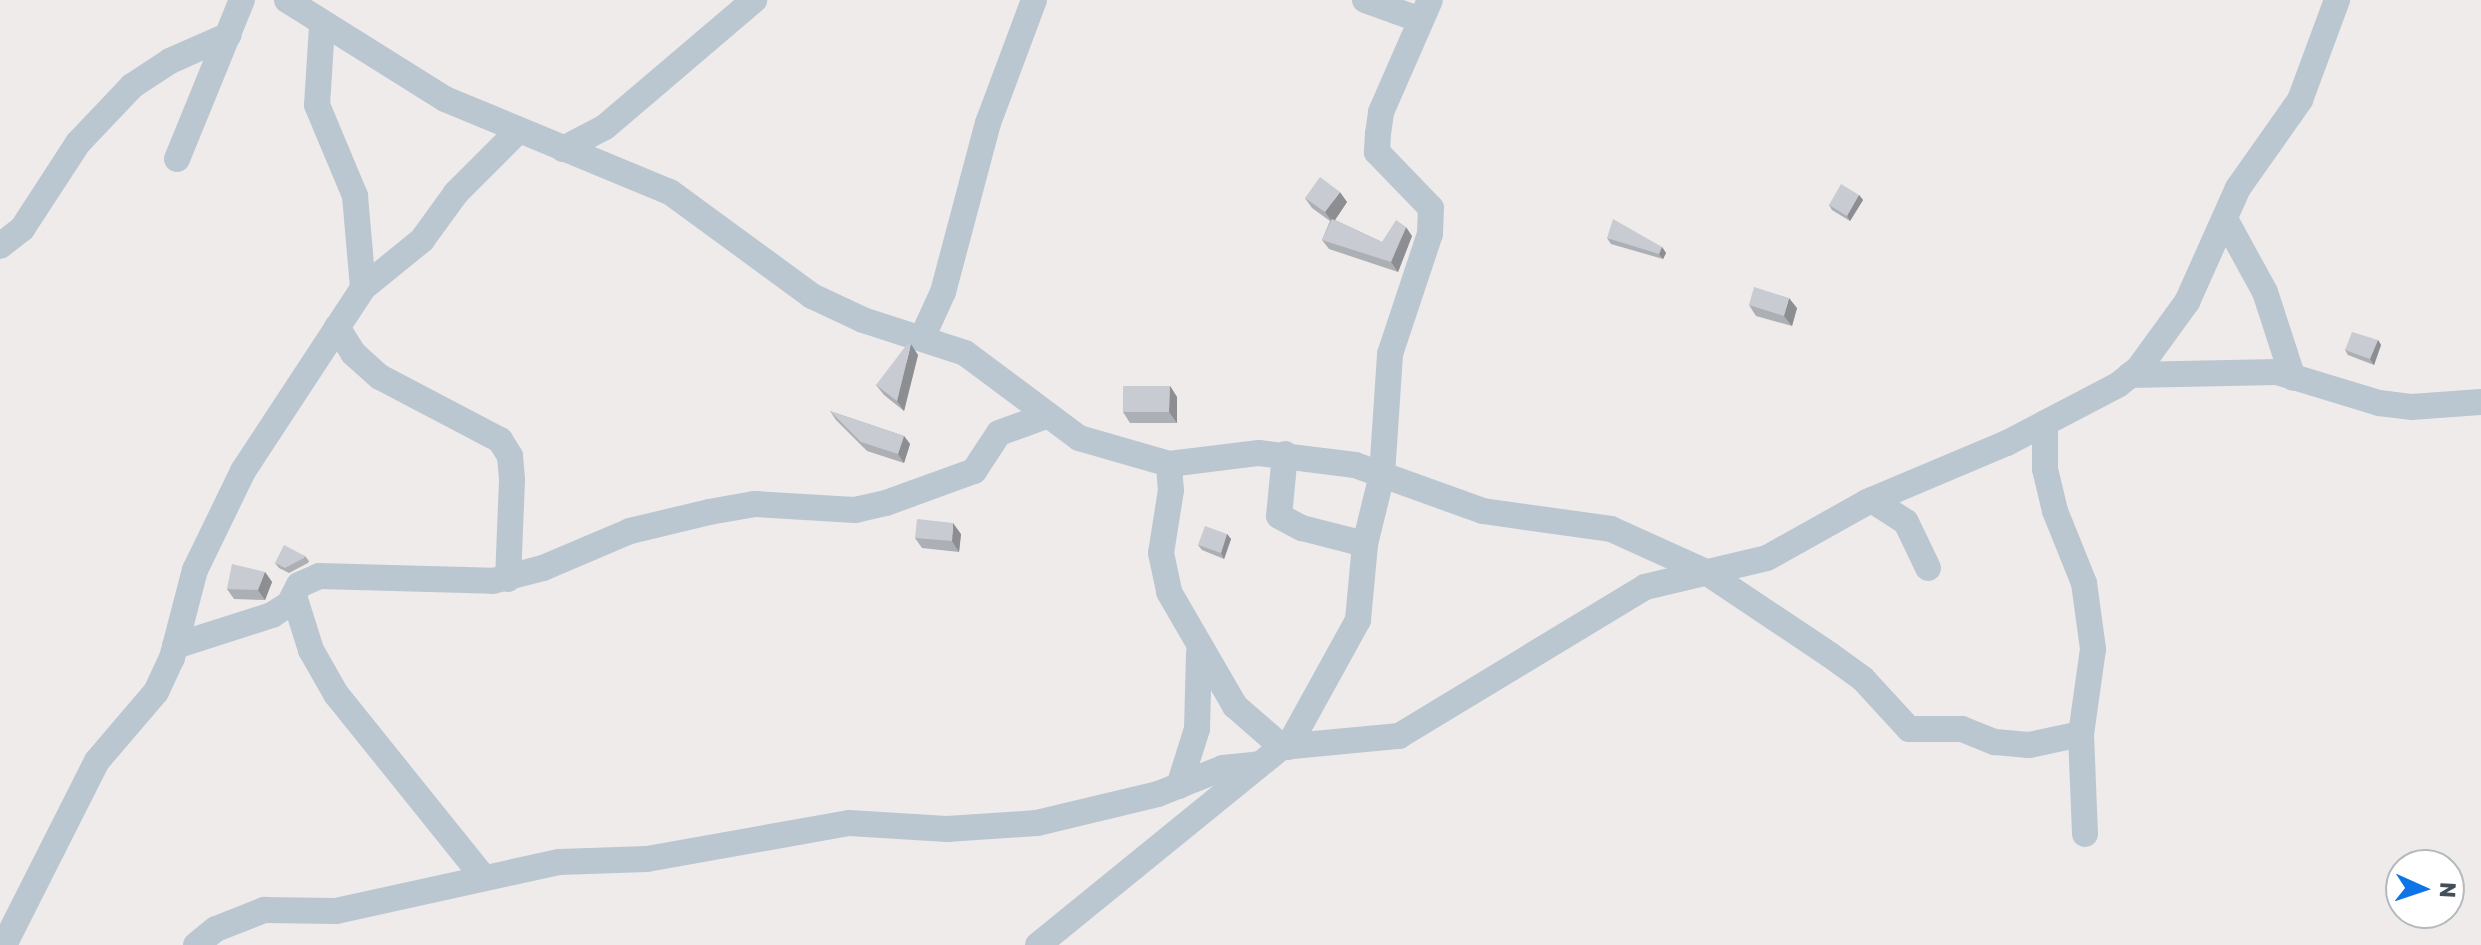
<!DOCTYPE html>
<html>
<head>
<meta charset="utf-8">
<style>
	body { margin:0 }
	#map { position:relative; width:2481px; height:945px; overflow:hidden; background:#efebeb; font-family:Rubik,sans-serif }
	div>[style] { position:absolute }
	.minor>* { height:26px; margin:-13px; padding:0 13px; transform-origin:13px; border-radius:13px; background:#bbc7d0 }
	.wall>* { inset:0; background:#acafb4 }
	.shaded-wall>* { inset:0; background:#8c8e92 }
	.building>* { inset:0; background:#c8cbd1 }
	span { translate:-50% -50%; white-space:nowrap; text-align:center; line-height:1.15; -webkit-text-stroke:7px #fff; paint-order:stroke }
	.north { position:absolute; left:2385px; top:849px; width:80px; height:80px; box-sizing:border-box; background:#fff; border:2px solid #b4b9bd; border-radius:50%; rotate:93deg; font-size:22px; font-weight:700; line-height:32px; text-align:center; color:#43505a }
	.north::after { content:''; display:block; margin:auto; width:28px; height:36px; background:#0d75e7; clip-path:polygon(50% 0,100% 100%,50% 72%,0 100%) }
</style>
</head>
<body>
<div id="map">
	<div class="minor">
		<div style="left:287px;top:0;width:186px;rotate:32.1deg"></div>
		<div style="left:445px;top:99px;width:243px;rotate:22.5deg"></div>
		<div style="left:670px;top:192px;width:176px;rotate:36.2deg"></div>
		<div style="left:812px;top:296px;width:56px;rotate:25.2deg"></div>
		<div style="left:863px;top:320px;width:107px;rotate:17.9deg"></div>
		<div style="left:965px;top:353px;width:142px;rotate:36.7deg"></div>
		<div style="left:1079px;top:438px;width:94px;rotate:16.1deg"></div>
		<div style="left:1169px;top:464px;width:91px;rotate:-7deg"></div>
		<div style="left:1259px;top:453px;width:97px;rotate:7.1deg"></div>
		<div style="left:1355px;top:465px;width:136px;rotate:19.8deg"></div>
		<div style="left:1483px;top:511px;width:129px;rotate:8deg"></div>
		<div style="left:1611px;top:529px;width:104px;rotate:24.4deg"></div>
		<div style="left:1706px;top:572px;width:149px;rotate:33.8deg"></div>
		<div style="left:1830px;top:655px;width:41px;rotate:36deg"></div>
		<div style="left:1863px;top:679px;width:68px;rotate:47.4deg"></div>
		<div style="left:1909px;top:729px;width:53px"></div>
		<div style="left:1962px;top:729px;width:35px;rotate:22deg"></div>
		<div style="left:1995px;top:742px;width:34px;rotate:5deg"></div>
		<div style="left:2029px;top:745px;width:53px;rotate:-11.9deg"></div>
		<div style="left:1365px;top:0;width:59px;rotate:19.7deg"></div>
		<div style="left:322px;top:26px;width:79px;rotate:93.6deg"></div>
		<div style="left:317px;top:105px;width:99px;rotate:67.3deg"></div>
		<div style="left:355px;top:196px;width:92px;rotate:85deg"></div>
		<div style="left:563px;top:149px;width:47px;rotate:-27.6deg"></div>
		<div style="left:605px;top:127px;width:196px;rotate:-40.4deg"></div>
		<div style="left:177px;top:159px;width:172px;rotate:-67.8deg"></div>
		<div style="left:2225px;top:219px;width:83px;rotate:61.3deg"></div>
		<div style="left:2265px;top:292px;width:90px;rotate:72deg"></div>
		<div style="left:0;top:246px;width:28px;rotate:-38deg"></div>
		<div style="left:22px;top:229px;width:103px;rotate:-56.9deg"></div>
		<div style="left:78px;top:143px;width:79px;rotate:-46.5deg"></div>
		<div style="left:132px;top:86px;width:45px;rotate:-33.3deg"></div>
		<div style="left:170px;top:61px;width:64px;rotate:-23.8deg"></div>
		<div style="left:337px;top:327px;width:31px;rotate:58deg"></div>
		<div style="left:353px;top:353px;width:36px;rotate:42deg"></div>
		<div style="left:380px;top:377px;width:136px;rotate:27.7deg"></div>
		<div style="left:500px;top:440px;width:19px;rotate:58deg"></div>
		<div style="left:510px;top:456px;width:24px;rotate:85deg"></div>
		<div style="left:512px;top:480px;width:99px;rotate:92.3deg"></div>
		<div style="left:922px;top:338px;width:51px;rotate:-65.5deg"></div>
		<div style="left:943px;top:292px;width:175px;rotate:-75.1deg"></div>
		<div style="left:988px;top:123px;width:131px;rotate:-69.5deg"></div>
		<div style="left:2130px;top:375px;width:147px;rotate:-1.2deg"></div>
		<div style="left:2277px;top:372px;width:107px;rotate:16.9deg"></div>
		<div style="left:2379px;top:403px;width:32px;rotate:7deg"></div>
		<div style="left:2411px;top:407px;width:70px;rotate:-4.1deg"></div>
		<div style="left:2045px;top:423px;width:46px;rotate:90deg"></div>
		<div style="left:2045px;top:469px;width:43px;rotate:76.6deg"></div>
		<div style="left:2055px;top:511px;width:78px;rotate:68.1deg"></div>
		<div style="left:2084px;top:583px;width:67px;rotate:82.2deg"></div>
		<div style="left:2093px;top:649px;width:86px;rotate:98deg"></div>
		<div style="left:2081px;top:734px;width:100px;rotate:87.7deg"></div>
		<div style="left:1285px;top:454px;width:62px;rotate:95.5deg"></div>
		<div style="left:1279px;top:516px;width:26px;rotate:28deg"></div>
		<div style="left:1302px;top:528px;width:65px;rotate:14.3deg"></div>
		<div style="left:1169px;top:464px;width:26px;rotate:86deg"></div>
		<div style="left:1171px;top:490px;width:64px;rotate:99deg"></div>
		<div style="left:1161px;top:553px;width:40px;rotate:78deg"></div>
		<div style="left:1169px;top:592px;width:132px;rotate:59.9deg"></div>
		<div style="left:1235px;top:706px;width:62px;rotate:41.1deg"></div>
		<div style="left:1872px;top:500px;width:40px;rotate:32.9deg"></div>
		<div style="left:1906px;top:522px;width:51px;rotate:64.4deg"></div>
		<div style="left:294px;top:596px;width:57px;rotate:72.5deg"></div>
		<div style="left:311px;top:650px;width:51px;rotate:60.4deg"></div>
		<div style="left:336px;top:694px;width:235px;rotate:51.2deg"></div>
		<div style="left:175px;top:646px;width:102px;rotate:-17.7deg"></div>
		<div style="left:272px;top:615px;width:20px;rotate:-33deg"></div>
		<div style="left:289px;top:604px;width:21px;rotate:-62deg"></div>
		<div style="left:299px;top:585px;width:22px;rotate:-24deg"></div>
		<div style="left:319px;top:576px;width:174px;rotate:1.6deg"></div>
		<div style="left:493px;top:581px;width:52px;rotate:-14.6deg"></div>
		<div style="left:543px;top:568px;width:95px;rotate:-23deg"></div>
		<div style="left:630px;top:531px;width:81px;rotate:-13.5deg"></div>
		<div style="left:709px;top:512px;width:47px;rotate:-9.9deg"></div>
		<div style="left:755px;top:504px;width:100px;rotate:3.4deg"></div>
		<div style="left:855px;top:510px;width:32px;rotate:-13deg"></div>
		<div style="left:886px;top:503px;width:94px;rotate:-20deg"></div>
		<div style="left:974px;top:471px;width:45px;rotate:-56.7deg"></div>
		<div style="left:999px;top:433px;width:50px;rotate:-19.9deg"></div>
		<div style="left:1288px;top:747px;width:145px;rotate:-61.1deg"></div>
		<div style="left:1358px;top:620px;width:76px;rotate:-84.7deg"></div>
		<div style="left:1365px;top:544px;width:71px;rotate:-76.2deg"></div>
		<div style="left:1382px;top:475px;width:121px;rotate:-86.2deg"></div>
		<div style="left:1390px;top:354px;width:126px;rotate:-71.6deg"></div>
		<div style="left:1430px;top:234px;width:26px;rotate:-88deg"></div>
		<div style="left:1431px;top:208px;width:78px;rotate:-134deg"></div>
		<div style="left:1377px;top:152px;width:18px;rotate:-87deg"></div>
		<div style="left:1378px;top:134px;width:22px;rotate:-82deg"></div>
		<div style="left:1381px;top:112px;width:122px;rotate:-66.4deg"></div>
		<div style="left:1179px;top:786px;width:60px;rotate:-72.5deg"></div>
		<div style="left:1197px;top:729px;width:76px;rotate:-88.5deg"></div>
		<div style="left:4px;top:945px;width:206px;rotate:-63.2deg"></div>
		<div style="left:97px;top:761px;width:91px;rotate:-49.5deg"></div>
		<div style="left:156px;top:692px;width:38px;rotate:-65deg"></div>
		<div style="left:172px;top:658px;width:91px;rotate:-75.4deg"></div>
		<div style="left:195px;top:570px;width:110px;rotate:-64.1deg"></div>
		<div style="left:243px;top:471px;width:219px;rotate:-56.7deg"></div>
		<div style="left:363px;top:288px;width:76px;rotate:-39.1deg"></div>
		<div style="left:422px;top:240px;width:58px;rotate:-54.1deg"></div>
		<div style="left:456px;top:193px;width:88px;rotate:-45deg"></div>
		<div style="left:196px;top:945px;width:26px;rotate:-39deg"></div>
		<div style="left:216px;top:929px;width:52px;rotate:-21.6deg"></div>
		<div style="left:264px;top:910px;width:72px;rotate:0.8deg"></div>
		<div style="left:336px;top:911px;width:228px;rotate:-12.4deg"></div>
		<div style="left:559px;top:862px;width:88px;rotate:-2deg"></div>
		<div style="left:647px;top:859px;width:205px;rotate:-10.1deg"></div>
		<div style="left:849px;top:823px;width:98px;rotate:3.5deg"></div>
		<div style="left:947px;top:829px;width:90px;rotate:-3.8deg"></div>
		<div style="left:1037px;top:823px;width:124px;rotate:-13.5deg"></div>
		<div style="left:1158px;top:794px;width:70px;rotate:-21.8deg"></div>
		<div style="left:1223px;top:768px;width:37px;rotate:-6deg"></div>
		<div style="left:1038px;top:945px;width:314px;rotate:-39.1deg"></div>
		<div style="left:1282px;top:747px;width:118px;rotate:-5.4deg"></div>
		<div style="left:1399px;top:736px;width:288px;rotate:-31.2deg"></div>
		<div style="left:1645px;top:587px;width:125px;rotate:-13.4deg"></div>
		<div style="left:1767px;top:558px;width:115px;rotate:-29.2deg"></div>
		<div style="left:1867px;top:502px;width:152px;rotate:-22.9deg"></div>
		<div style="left:2007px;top:443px;width:125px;rotate:-27.6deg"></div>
		<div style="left:2118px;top:385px;width:27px;rotate:-39deg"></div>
		<div style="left:2139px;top:368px;width:82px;rotate:-54deg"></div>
		<div style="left:2187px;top:302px;width:125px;rotate:-65.9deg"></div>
		<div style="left:2238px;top:188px;width:108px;rotate:-54.8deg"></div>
		<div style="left:2300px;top:100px;width:107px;rotate:-69.7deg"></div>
	</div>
	<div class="wall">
		<div style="clip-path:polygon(1859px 195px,1863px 200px,1850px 221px,1832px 210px,1829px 205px)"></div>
		<div style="clip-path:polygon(1305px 198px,1347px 202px,1335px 220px,1382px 242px,1412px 236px,1398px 272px,1329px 249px,1322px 240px,1330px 221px,1312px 208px)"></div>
		<div style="clip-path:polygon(1607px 238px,1662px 247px,1666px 253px,1663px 259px,1611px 244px)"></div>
		<div style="clip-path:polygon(1749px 305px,1797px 308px,1792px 326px,1756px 316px)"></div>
		<div style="clip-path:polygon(2378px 340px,2381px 345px,2374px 365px,2348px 355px,2345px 350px)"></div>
		<div style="clip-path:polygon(918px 355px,904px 411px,884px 395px,876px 385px)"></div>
		<div style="clip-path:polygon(1170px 386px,1177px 397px,1177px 423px,1130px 423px,1123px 412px)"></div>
		<div style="clip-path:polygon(830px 411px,904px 436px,910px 444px,904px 463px,867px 451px,836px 420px)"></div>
		<div style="clip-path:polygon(961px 534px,959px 552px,922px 548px,915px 538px)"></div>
		<div style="clip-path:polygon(1227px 534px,1231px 539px,1224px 559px,1202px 550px,1198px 545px)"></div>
		<div style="clip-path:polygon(305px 556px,309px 561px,308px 563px,289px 573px,279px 568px,275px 563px)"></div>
		<div style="clip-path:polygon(265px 572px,272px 582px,265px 600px,234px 599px,227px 589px)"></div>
	</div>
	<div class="shaded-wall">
		<div style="clip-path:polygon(1340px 192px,1347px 202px,1333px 223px,1325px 212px)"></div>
		<div style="clip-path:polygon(1859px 195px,1863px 200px,1850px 221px,1847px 216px)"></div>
		<div style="clip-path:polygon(1406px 227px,1412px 236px,1398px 272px,1391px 262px)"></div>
		<div style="clip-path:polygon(1662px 247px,1666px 253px,1663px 259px,1659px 254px)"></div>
		<div style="clip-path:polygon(1789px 298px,1797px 308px,1792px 326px,1784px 316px)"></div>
		<div style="clip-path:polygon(2378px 340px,2381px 345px,2374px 365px,2370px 359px)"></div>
		<div style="clip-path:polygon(911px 344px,918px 355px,904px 411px,897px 401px)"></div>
		<div style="clip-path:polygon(1170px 386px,1177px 397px,1177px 423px,1169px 412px)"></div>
		<div style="clip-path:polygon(904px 436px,910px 444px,904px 463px,898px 454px)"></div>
		<div style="clip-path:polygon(953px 523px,961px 534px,959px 552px,952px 541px)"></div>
		<div style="clip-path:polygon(1227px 534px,1231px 539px,1224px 559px,1221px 553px)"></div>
		<div style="clip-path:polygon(265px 572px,272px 582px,265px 600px,258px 590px)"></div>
	</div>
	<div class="building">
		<div style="clip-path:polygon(1320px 177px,1340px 192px,1325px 212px,1305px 198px)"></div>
		<div style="clip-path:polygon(1841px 184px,1859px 195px,1847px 216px,1829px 205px)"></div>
		<div style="clip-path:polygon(1332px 219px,1382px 242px,1396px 220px,1406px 227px,1391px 262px,1322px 240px)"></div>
		<div style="clip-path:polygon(1613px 219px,1662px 247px,1659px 254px,1607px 238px)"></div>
		<div style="clip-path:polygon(1754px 287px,1789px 298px,1784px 316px,1749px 305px)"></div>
		<div style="clip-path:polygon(2352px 332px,2378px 340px,2370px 359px,2345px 350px)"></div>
		<div style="clip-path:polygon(908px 343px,911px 344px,897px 401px,876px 385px)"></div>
		<div style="clip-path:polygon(1123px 386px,1170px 386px,1169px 412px,1123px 412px)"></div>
		<div style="clip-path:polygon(830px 411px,904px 436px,898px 454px,861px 442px)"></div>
		<div style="clip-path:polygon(917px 519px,953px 523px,952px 541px,915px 538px)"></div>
		<div style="clip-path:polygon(1205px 526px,1227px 534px,1221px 553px,1198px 545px)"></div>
		<div style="clip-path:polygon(284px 545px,305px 556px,304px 558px,285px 568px,275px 563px)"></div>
		<div style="clip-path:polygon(232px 564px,265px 572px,258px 590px,227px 589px)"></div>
	</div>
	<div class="north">N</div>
</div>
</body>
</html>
